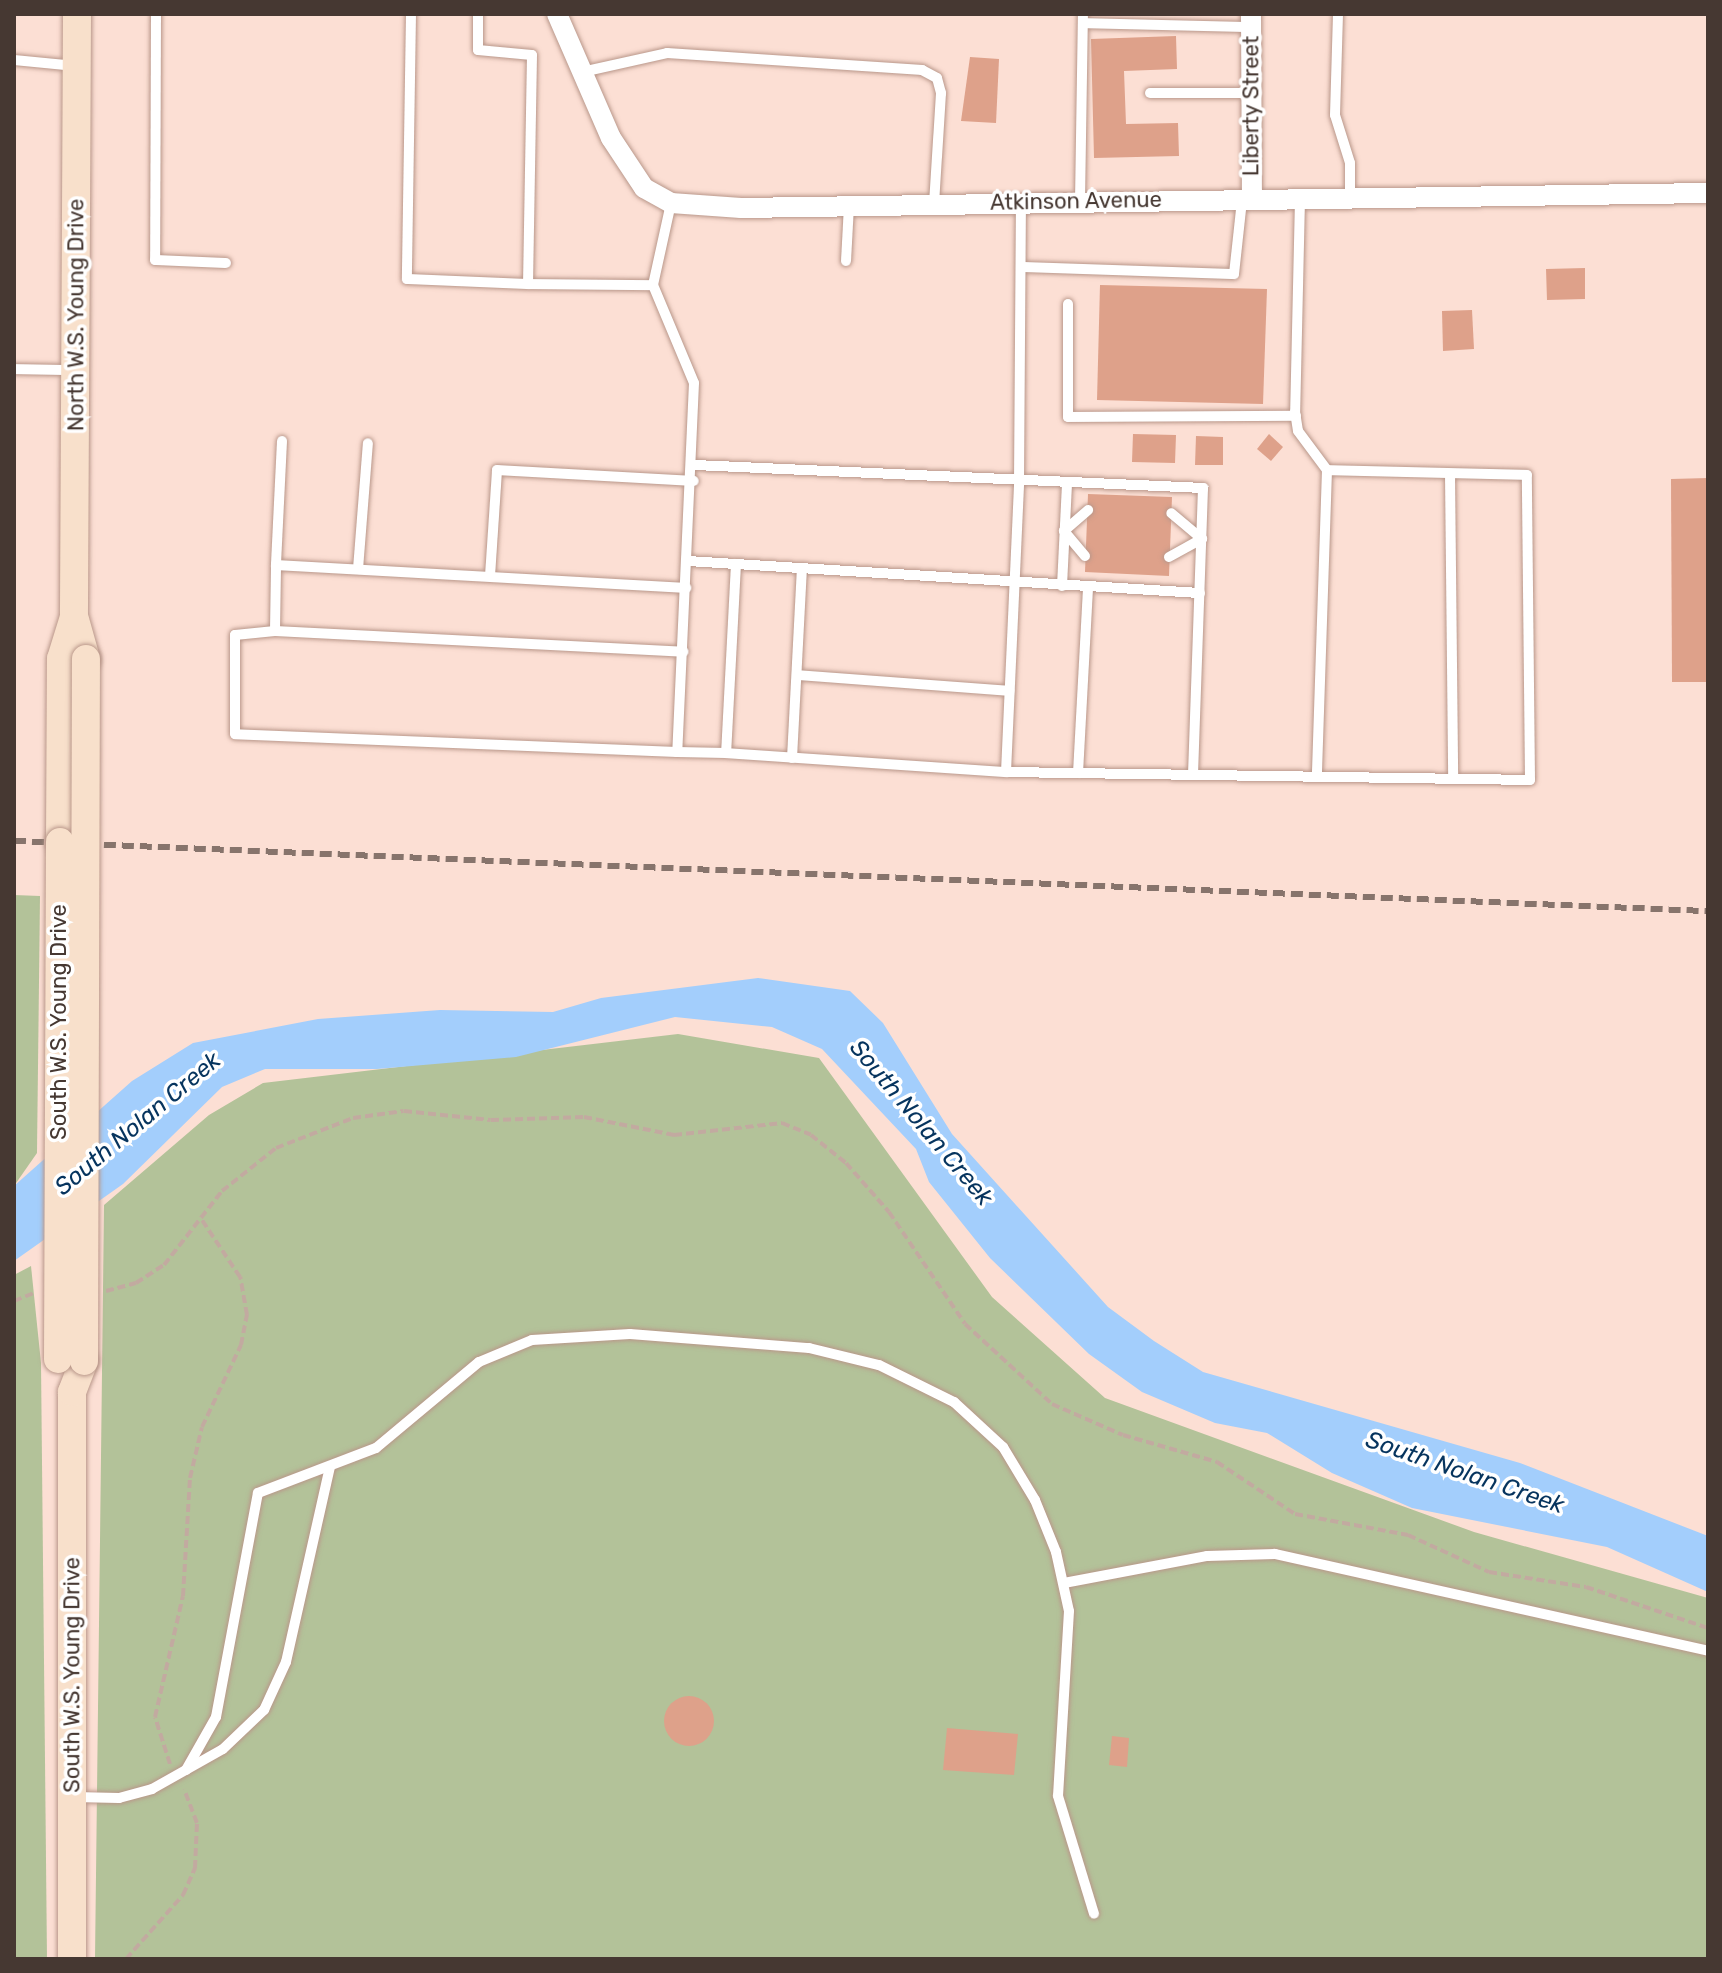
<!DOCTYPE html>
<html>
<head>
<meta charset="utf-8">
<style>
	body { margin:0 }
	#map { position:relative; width:1722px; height:1973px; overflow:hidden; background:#fcdfd4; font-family:Rubik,sans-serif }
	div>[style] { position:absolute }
	.green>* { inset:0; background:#b3c299 }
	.water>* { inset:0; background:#a3cefc }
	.building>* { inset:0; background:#dea18a }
	.round { border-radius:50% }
	.path>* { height:4px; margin-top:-2px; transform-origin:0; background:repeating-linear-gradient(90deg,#c2aaa0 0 8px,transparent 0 12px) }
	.roads { filter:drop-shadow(0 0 2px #b9978a) drop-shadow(0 0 2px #b9978a) }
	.lane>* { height:10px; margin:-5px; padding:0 5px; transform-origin:5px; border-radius:5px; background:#fff }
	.street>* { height:20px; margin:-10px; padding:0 10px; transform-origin:10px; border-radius:10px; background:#fff }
	.secondary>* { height:28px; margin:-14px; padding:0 14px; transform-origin:14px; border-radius:14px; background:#f8e0cb }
	.rail>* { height:6px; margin-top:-3px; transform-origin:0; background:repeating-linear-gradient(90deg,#87746c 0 12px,transparent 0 18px) }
	.bridges { filter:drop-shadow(0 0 2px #b9978a) drop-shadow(0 0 2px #b9978a) }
	.secondary-bridge>* { height:28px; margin:-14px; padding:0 14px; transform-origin:14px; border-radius:14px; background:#f8e0cb }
	span { translate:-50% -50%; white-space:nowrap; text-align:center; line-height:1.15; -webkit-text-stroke:7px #fff; paint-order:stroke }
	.street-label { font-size:22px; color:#463832 }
	.water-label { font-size:24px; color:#06345e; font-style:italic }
	.frame { position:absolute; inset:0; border:16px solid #463832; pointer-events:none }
</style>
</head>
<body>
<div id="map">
	<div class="green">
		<div style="clip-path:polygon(14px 895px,40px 896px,37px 1153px,14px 1186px)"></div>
		<div style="clip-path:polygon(678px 1034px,819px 1058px,992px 1297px,1105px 1398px,1474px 1532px,1708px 1598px,1708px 1959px,95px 1959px,104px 1205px,209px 1115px,263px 1083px)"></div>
		<div style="clip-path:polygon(31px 1266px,41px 1363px,47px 1959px,14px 1959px,14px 1275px)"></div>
	</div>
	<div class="water">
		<div style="clip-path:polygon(758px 978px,850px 991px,883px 1023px,952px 1134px,1108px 1307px,1154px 1341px,1203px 1372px,1520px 1463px,1708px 1536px,1708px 1592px,1607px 1547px,1412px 1508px,1332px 1473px,1267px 1433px,1215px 1423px,1142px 1392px,1089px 1354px,990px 1258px,929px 1182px,916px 1149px,822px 1049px,772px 1027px,675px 1017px,516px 1057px,377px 1069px,265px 1069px,222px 1087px,123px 1184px,14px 1261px,14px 1186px,132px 1081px,193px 1043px,318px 1019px,440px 1010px,553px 1012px,601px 998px)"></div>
	</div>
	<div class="building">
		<div style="clip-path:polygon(1176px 36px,1177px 69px,1124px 71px,1126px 124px,1178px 123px,1179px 156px,1094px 158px,1091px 39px)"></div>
		<div style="clip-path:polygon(970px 57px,999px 59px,996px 123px,961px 121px)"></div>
		<div style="clip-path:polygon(1585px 268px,1585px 299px,1547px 300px,1546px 269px)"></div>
		<div style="clip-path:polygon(1100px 285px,1267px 289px,1263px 404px,1097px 400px)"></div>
		<div style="clip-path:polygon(1472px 310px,1474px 349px,1443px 351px,1442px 311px)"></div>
		<div style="clip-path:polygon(1133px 434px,1176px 435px,1175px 463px,1132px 462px)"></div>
		<div style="clip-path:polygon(1269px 434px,1283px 447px,1271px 461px,1257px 449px)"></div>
		<div style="clip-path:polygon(1196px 436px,1223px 437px,1223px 465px,1195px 465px)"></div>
		<div style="clip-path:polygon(1708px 478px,1708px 682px,1672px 682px,1671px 479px)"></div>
		<div style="clip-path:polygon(1088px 494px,1172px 497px,1169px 576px,1085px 572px)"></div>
		<div class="round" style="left:664px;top:1696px;width:50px;height:50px"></div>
		<div style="clip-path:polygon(947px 1728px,1018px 1734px,1014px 1775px,943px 1770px)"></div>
		<div style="clip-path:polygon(1112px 1736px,1129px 1738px,1127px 1767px,1109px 1765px)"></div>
	</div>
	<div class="path">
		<div style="left:106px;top:1291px;width:31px;rotate:-15deg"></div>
		<div style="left:136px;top:1283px;width:33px;rotate:-33deg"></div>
		<div style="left:164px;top:1265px;width:94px;rotate:-51.9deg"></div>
		<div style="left:222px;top:1191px;width:69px;rotate:-38.5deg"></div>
		<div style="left:276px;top:1148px;width:83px;rotate:-21.3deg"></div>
		<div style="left:353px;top:1118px;width:51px;rotate:-7.8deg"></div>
		<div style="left:404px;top:1111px;width:87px;rotate:5.9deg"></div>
		<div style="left:491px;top:1120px;width:93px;rotate:-1.8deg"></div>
		<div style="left:584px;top:1117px;width:92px;rotate:11.3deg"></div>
		<div style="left:674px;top:1135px;width:109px;rotate:-6.3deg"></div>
		<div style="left:782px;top:1123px;width:31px;rotate:22deg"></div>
		<div style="left:811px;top:1135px;width:45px;rotate:38.7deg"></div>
		<div style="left:846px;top:1163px;width:65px;rotate:48.7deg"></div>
		<div style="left:889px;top:1212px;width:135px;rotate:55.8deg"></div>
		<div style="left:965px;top:1324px;width:118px;rotate:42.6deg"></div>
		<div style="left:1052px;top:1404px;width:77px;rotate:23.6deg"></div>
		<div style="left:1123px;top:1435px;width:98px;rotate:16deg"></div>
		<div style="left:1217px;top:1462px;width:94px;rotate:33.7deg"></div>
		<div style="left:1295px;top:1514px;width:115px;rotate:10.5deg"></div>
		<div style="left:1408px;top:1535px;width:89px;rotate:24.6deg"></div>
		<div style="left:1489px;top:1572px;width:98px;rotate:8.8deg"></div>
		<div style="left:1586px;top:1587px;width:129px;rotate:18.6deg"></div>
		<div style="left:14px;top:1301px;width:22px;rotate:-22deg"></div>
		<div style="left:170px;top:1764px;width:49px;rotate:-107.7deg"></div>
		<div style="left:155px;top:1717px;width:124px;rotate:-77deg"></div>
		<div style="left:183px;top:1596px;width:118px;rotate:-86.6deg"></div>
		<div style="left:190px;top:1478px;width:52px;rotate:-76.8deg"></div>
		<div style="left:202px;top:1427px;width:91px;rotate:-64.6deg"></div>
		<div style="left:241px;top:1345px;width:31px;rotate:-79deg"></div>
		<div style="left:247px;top:1315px;width:39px;rotate:-100deg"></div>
		<div style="left:240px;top:1277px;width:72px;rotate:-123.7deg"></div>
		<div style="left:14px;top:1847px;width:10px;rotate:90deg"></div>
		<div style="left:126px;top:1959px;width:86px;rotate:-48.3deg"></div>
		<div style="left:183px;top:1895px;width:30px;rotate:-66deg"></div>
		<div style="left:195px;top:1868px;width:45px;rotate:-87.5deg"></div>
		<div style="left:197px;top:1823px;width:36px;rotate:-111deg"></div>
	</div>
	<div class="roads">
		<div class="lane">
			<div style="left:156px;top:14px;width:246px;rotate:90.2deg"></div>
			<div style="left:155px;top:260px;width:71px;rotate:2.4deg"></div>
			<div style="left:411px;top:14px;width:265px;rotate:90.9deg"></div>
			<div style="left:407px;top:279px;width:121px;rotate:2.4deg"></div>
			<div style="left:478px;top:14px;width:36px;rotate:90deg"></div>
			<div style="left:478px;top:50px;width:54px;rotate:5.3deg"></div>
			<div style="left:532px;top:55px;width:229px;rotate:91deg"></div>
			<div style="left:528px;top:284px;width:125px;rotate:0.5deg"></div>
			<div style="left:653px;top:285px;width:84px;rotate:-77.6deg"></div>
			<div style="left:1338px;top:14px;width:101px;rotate:91.7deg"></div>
			<div style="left:1335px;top:115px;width:50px;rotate:72.6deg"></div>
			<div style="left:1350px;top:163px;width:35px;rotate:90deg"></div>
			<div style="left:1083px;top:23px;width:168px;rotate:1.4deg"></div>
			<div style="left:14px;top:60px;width:62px;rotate:5.5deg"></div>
			<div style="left:582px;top:72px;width:87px;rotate:-12.6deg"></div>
			<div style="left:667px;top:53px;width:256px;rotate:3.8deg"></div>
			<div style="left:922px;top:70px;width:17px;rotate:28deg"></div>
			<div style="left:937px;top:78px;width:16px;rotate:75deg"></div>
			<div style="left:941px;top:93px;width:111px;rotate:93.6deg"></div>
			<div style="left:1150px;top:93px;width:101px"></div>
			<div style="left:1300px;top:199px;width:213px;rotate:91.3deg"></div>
			<div style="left:1295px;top:412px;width:19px;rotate:81deg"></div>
			<div style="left:1298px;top:431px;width:49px;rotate:53.4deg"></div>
			<div style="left:1327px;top:470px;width:306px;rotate:91.9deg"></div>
			<div style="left:1080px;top:201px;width:187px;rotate:-89.1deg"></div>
			<div style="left:846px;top:261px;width:55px;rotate:-86.9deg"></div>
			<div style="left:1021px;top:267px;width:213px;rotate:1.9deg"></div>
			<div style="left:1234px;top:274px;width:74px;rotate:-83.8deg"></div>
			<div style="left:653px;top:285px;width:106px;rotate:67.3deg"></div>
			<div style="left:694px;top:383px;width:369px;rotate:92.6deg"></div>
			<div style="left:677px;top:752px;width:49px;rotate:1.2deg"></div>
			<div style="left:1068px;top:304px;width:113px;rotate:90deg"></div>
			<div style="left:1068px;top:417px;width:228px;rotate:-0.3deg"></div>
			<div style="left:14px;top:369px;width:60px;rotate:1deg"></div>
			<div style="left:282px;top:441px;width:124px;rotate:92.8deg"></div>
			<div style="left:276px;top:565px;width:411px;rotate:3.2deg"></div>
			<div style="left:695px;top:465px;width:509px;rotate:2.59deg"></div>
			<div style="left:1203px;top:488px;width:287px;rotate:92deg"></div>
			<div style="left:1450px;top:474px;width:305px;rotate:89.4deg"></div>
			<div style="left:1085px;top:556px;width:33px;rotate:-130deg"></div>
			<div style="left:1064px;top:531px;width:32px;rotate:-41deg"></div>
			<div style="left:1169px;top:557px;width:38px;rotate:-29deg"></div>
			<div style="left:1202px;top:539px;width:40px;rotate:-140deg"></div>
			<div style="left:688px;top:561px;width:513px;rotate:3.58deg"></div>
			<div style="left:736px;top:564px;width:189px;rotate:93deg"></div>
			<div style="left:726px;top:753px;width:281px;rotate:3.9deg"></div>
			<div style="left:1006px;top:772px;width:290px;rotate:-87.4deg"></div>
			<div style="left:1019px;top:482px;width:280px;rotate:-89.6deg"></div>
			<div style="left:358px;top:569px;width:126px;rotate:-85.5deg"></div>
			<div style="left:490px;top:576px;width:106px;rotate:-86.2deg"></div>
			<div style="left:497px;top:470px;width:197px;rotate:3.2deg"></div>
			<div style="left:1062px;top:586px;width:103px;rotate:-87.2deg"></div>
			<div style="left:275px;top:631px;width:66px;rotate:-89.1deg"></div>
			<div style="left:797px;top:675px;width:213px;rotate:4.3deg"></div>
			<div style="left:677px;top:752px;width:442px;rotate:-177.7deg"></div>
			<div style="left:235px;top:734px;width:99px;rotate:-90deg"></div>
			<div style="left:235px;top:635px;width:40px;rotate:-5.7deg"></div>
			<div style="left:275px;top:631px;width:409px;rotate:2.9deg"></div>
			<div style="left:792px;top:758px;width:190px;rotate:-87deg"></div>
			<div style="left:1006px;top:772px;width:524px;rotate:0.87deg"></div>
			<div style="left:1530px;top:780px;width:305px;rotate:-90.6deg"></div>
			<div style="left:1527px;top:475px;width:200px;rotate:-178.6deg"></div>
			<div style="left:1078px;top:773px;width:185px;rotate:-86.9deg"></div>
			<div style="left:1064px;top:1583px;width:146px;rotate:-10.7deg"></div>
			<div style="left:1207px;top:1556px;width:68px;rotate:-1.7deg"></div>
			<div style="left:1275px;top:1554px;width:444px;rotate:12.6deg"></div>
			<div style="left:186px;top:1770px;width:61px;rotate:-60.5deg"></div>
			<div style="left:216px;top:1717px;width:228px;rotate:-79.4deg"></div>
			<div style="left:258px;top:1493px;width:126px;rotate:-20.9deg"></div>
			<div style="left:376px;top:1448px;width:134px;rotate:-39.9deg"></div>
			<div style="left:479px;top:1362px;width:57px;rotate:-22.5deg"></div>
			<div style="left:532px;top:1340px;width:98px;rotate:-3.5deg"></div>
			<div style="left:630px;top:1334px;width:180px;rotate:4.5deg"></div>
			<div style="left:809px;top:1348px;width:72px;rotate:13.7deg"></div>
			<div style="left:879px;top:1365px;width:84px;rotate:26.3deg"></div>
			<div style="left:954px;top:1402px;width:67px;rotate:42.6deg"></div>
			<div style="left:1003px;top:1447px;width:62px;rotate:58.9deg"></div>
			<div style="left:1035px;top:1500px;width:56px;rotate:68deg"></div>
			<div style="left:1056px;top:1552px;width:60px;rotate:77.6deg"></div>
			<div style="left:1069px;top:1611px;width:185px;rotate:93.4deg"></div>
			<div style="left:1058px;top:1796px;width:123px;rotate:73deg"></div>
			<div style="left:74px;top:1797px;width:45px;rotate:1.3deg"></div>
			<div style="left:119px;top:1798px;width:34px;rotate:-15deg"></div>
			<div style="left:152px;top:1789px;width:81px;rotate:-29.4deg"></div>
			<div style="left:223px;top:1749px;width:57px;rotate:-43.6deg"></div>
			<div style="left:264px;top:1710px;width:53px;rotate:-65.4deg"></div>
			<div style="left:286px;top:1662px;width:201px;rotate:-77.3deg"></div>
		</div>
		<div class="street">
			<div style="left:557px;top:14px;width:135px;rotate:66.5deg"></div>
			<div style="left:611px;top:138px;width:60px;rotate:56.6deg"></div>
			<div style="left:644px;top:188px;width:31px;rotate:29deg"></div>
			<div style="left:671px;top:203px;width:70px;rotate:4.1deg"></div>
			<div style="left:741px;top:208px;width:967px;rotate:-0.89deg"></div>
			<div style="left:1251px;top:14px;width:184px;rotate:89.7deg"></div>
		</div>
		<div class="secondary">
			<div style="left:77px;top:14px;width:602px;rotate:90.29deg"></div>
			<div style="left:74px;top:616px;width:45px;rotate:74.4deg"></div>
			<div style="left:60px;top:842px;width:183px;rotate:-89.7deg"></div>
			<div style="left:61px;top:659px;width:44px;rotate:-72.8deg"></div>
			<div style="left:72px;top:1959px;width:567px;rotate:-90deg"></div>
			<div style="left:72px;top:1392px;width:33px;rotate:-69deg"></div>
		</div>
	</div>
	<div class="rail">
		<div style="left:14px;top:841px;width:1695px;rotate:2.37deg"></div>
	</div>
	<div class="bridges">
		<div class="secondary-bridge">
			<div style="left:58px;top:1359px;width:517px;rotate:-89.78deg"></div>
			<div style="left:84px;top:1361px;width:702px;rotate:-89.84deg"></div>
		</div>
	</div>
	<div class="street-label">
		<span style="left:1251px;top:106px;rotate:-90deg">Liberty Street</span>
		<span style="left:1076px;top:201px;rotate:-1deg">Atkinson Avenue</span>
		<span style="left:76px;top:315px;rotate:-90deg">North W.S. Young Drive</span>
		<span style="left:59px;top:1022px;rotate:-90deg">South W.S. Young Drive</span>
		<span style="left:72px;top:1675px;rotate:-90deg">South W.S. Young Drive</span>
	</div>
	<div class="water-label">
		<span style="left:921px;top:1123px;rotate:50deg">South Nolan Creek</span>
		<span style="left:138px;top:1124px;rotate:-40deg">South Nolan Creek</span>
		<span style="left:1465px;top:1473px;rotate:19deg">South Nolan Creek</span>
	</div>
	<div class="frame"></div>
</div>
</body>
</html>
